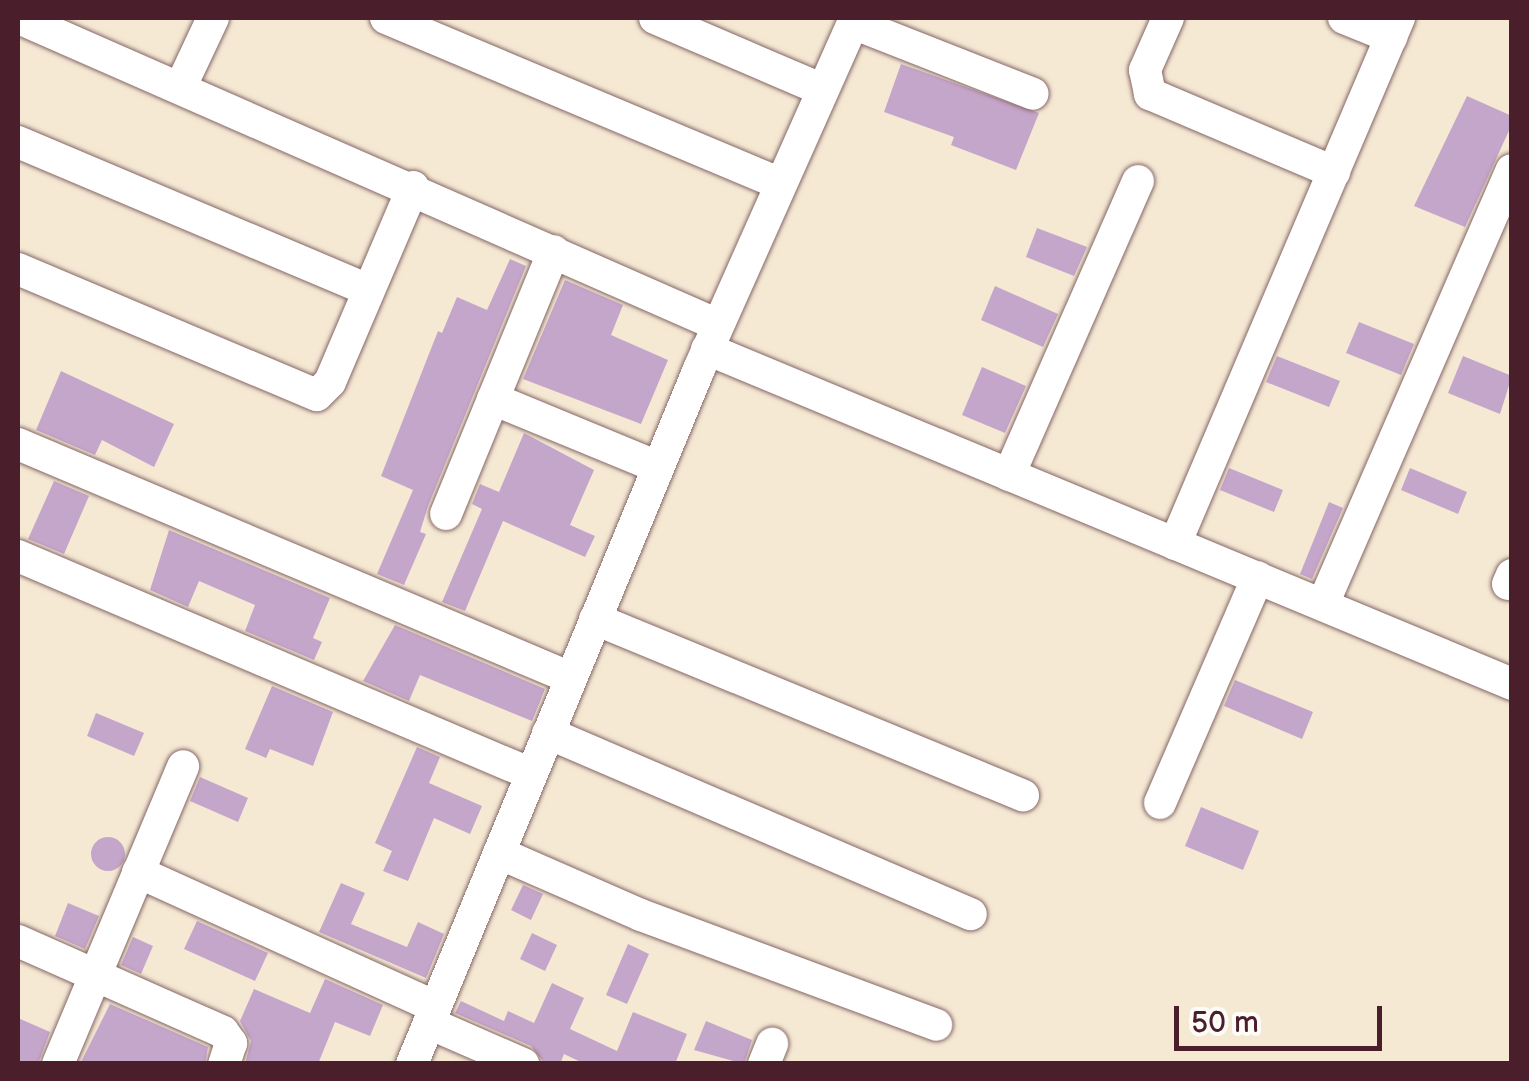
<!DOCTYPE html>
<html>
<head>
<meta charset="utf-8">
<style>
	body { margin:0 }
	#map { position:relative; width:1529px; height:1081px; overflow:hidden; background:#f5e9d4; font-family:"Balsamiq Sans",sans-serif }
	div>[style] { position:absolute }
	.building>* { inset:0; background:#c5a6cb }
	.round { border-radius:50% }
	.roads { filter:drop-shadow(0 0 2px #866666) drop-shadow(0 0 2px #866666) }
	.minor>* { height:32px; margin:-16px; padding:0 16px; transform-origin:16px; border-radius:16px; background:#fff }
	span { translate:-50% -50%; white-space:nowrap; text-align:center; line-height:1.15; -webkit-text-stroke:8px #fdfcf7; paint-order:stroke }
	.frame { position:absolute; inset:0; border:20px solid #4a1f2b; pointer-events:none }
	.scale { position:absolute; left:1174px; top:1006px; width:208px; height:45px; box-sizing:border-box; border:5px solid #4a1f2b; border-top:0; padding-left:12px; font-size:30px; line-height:35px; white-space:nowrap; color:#4a1f2b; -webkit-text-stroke:8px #fdfcf7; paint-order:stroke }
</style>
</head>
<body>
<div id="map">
	<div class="building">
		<div style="clip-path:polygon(901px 64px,1039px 113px,1016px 170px,951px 145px,954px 137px,884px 112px)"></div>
		<div style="clip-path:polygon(1467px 96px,1512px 116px,1512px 124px,1465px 227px,1414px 206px)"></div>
		<div style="clip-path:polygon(1037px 228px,1087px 247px,1074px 276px,1026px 257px)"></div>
		<div style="clip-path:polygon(510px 259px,526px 266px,428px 506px,420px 532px,426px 534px,404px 585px,377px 574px,413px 490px,381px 476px,438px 331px,442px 333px,457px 297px,487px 310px)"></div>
		<div style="clip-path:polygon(565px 280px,623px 305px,611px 335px,668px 360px,641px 424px,523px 379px)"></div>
		<div style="clip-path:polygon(995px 286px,1058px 314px,1043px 347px,981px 320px)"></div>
		<div style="clip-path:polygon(1359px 322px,1414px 344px,1401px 375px,1346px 353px)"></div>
		<div style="clip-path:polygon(1277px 356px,1340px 381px,1329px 407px,1266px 382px)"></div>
		<div style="clip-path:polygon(1463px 356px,1512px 376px,1500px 414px,1448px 393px)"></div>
		<div style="clip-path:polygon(982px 367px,1026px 386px,1005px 433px,962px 415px)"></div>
		<div style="clip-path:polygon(61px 371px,174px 424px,154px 467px,102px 440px,95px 455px,36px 430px)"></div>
		<div style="clip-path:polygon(524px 433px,594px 470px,570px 525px,595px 536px,585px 557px,503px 521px,465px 611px,442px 602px,482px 509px,472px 504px,480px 484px,499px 492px)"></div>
		<div style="clip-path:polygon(1229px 468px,1283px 490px,1274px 512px,1220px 490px)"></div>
		<div style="clip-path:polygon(1410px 468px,1467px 492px,1458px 514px,1401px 490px)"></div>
		<div style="clip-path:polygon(54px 481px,89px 496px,64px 554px,28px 539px)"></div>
		<div style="clip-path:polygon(1329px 502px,1343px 508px,1312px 579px,1300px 574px)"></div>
		<div style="clip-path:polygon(169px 530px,330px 598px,313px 638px,322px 642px,314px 660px,245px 631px,255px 605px,199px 581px,188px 607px,150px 590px)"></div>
		<div style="clip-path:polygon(395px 625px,545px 689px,532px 721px,420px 675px,409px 701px,363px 681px)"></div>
		<div style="clip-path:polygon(1235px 680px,1313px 712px,1302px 739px,1224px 706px)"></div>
		<div style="clip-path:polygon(272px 686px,333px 712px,313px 766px,270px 749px,266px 758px,245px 749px)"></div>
		<div style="clip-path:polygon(96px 713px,144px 733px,134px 756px,87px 736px)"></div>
		<div style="clip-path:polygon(417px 747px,440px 757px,429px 783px,482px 806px,470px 834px,434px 818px,408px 881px,383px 871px,392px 851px,375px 843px)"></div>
		<div style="clip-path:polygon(200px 777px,248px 798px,238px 822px,190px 801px)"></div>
		<div style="clip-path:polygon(1201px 807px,1259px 831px,1243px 870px,1185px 846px)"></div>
		<div class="round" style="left:91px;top:837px;width:34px;height:34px"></div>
		<div style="clip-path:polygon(341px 883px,365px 893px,351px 924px,407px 947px,418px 922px,444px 934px,426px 978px,319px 932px)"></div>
		<div style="clip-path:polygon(523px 885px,543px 894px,531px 920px,511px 910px)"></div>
		<div style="clip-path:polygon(68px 903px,99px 916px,85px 949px,55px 936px)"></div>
		<div style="clip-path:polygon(197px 921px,268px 953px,255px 981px,184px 949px)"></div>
		<div style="clip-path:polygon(532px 933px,557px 945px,545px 971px,520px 959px)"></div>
		<div style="clip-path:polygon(133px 937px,153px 946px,141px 974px,121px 965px)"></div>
		<div style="clip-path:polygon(628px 944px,649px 954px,627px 1004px,606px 995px)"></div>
		<div style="clip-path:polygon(325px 979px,383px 1005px,370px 1036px,335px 1022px,318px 1064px,245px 1064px,251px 1041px,240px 1021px,254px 989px,310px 1013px)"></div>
		<div style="clip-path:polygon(552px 983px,584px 998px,570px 1029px,617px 1051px,633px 1012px,687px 1034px,675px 1064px,585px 1064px,564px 1054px,560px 1064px,545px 1064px,531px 1046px,455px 1013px,461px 1001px,504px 1021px,508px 1011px,534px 1023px)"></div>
		<div style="clip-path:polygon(110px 1004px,208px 1047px,205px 1064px,80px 1064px)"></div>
		<div style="clip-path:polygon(18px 1018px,50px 1032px,38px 1064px,18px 1064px)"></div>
		<div style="clip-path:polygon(706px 1021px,752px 1040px,744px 1064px,694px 1050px)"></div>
	</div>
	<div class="roads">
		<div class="minor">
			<div style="left:19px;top:18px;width:763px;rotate:23.71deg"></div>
			<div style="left:386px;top:18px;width:428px;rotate:22.8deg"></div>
			<div style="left:655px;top:18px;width:181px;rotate:23.2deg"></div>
			<div style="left:1168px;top:18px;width:57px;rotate:113.9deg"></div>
			<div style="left:1145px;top:70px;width:25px;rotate:78deg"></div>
			<div style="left:1150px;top:94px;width:200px;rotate:23deg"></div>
			<div style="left:1344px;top:18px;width:51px;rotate:22deg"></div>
			<div style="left:853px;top:23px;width:193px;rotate:21.5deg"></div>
			<div style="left:181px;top:86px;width:75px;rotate:-64.8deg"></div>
			<div style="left:18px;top:142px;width:380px;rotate:22.9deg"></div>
			<div style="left:18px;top:269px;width:324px;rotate:22.9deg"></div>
			<div style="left:317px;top:395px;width:18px;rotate:-45deg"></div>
			<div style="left:330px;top:382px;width:212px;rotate:-66.9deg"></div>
			<div style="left:707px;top:349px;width:872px;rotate:22.59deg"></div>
			<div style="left:493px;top:399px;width:178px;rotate:22.4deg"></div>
			<div style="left:18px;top:444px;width:600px;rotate:22.94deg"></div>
			<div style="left:1009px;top:475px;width:321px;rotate:-66.3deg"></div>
			<div style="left:446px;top:514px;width:284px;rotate:-67.7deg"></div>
			<div style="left:1175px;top:544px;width:572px;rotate:-66.93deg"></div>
			<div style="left:18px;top:556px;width:557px;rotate:23.02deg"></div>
			<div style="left:1508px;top:584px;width:10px;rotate:-66deg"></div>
			<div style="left:1323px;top:604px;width:473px;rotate:-66.5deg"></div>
			<div style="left:595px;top:619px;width:463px;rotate:22.4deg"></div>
			<div style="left:548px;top:733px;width:460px;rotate:23.2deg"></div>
			<div style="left:1160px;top:803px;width:246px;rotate:-66.6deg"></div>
			<div style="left:499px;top:853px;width:155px;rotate:23.6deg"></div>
			<div style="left:641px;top:915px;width:315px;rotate:20.4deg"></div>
			<div style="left:138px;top:872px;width:326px;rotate:24.4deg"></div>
			<div style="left:18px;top:941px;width:224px;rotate:23.9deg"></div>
			<div style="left:223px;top:1032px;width:14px;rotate:54deg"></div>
			<div style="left:231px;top:1043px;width:22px;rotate:108deg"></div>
			<div style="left:429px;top:1023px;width:103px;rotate:23.6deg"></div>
			<div style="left:58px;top:1064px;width:323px;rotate:-67.2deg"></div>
			<div style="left:412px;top:1064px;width:752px;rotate:-67.56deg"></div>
			<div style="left:699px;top:369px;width:384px;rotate:-66deg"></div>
			<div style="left:764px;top:1064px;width:22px;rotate:-68deg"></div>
		</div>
	</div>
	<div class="frame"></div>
	<div class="scale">50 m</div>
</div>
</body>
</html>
